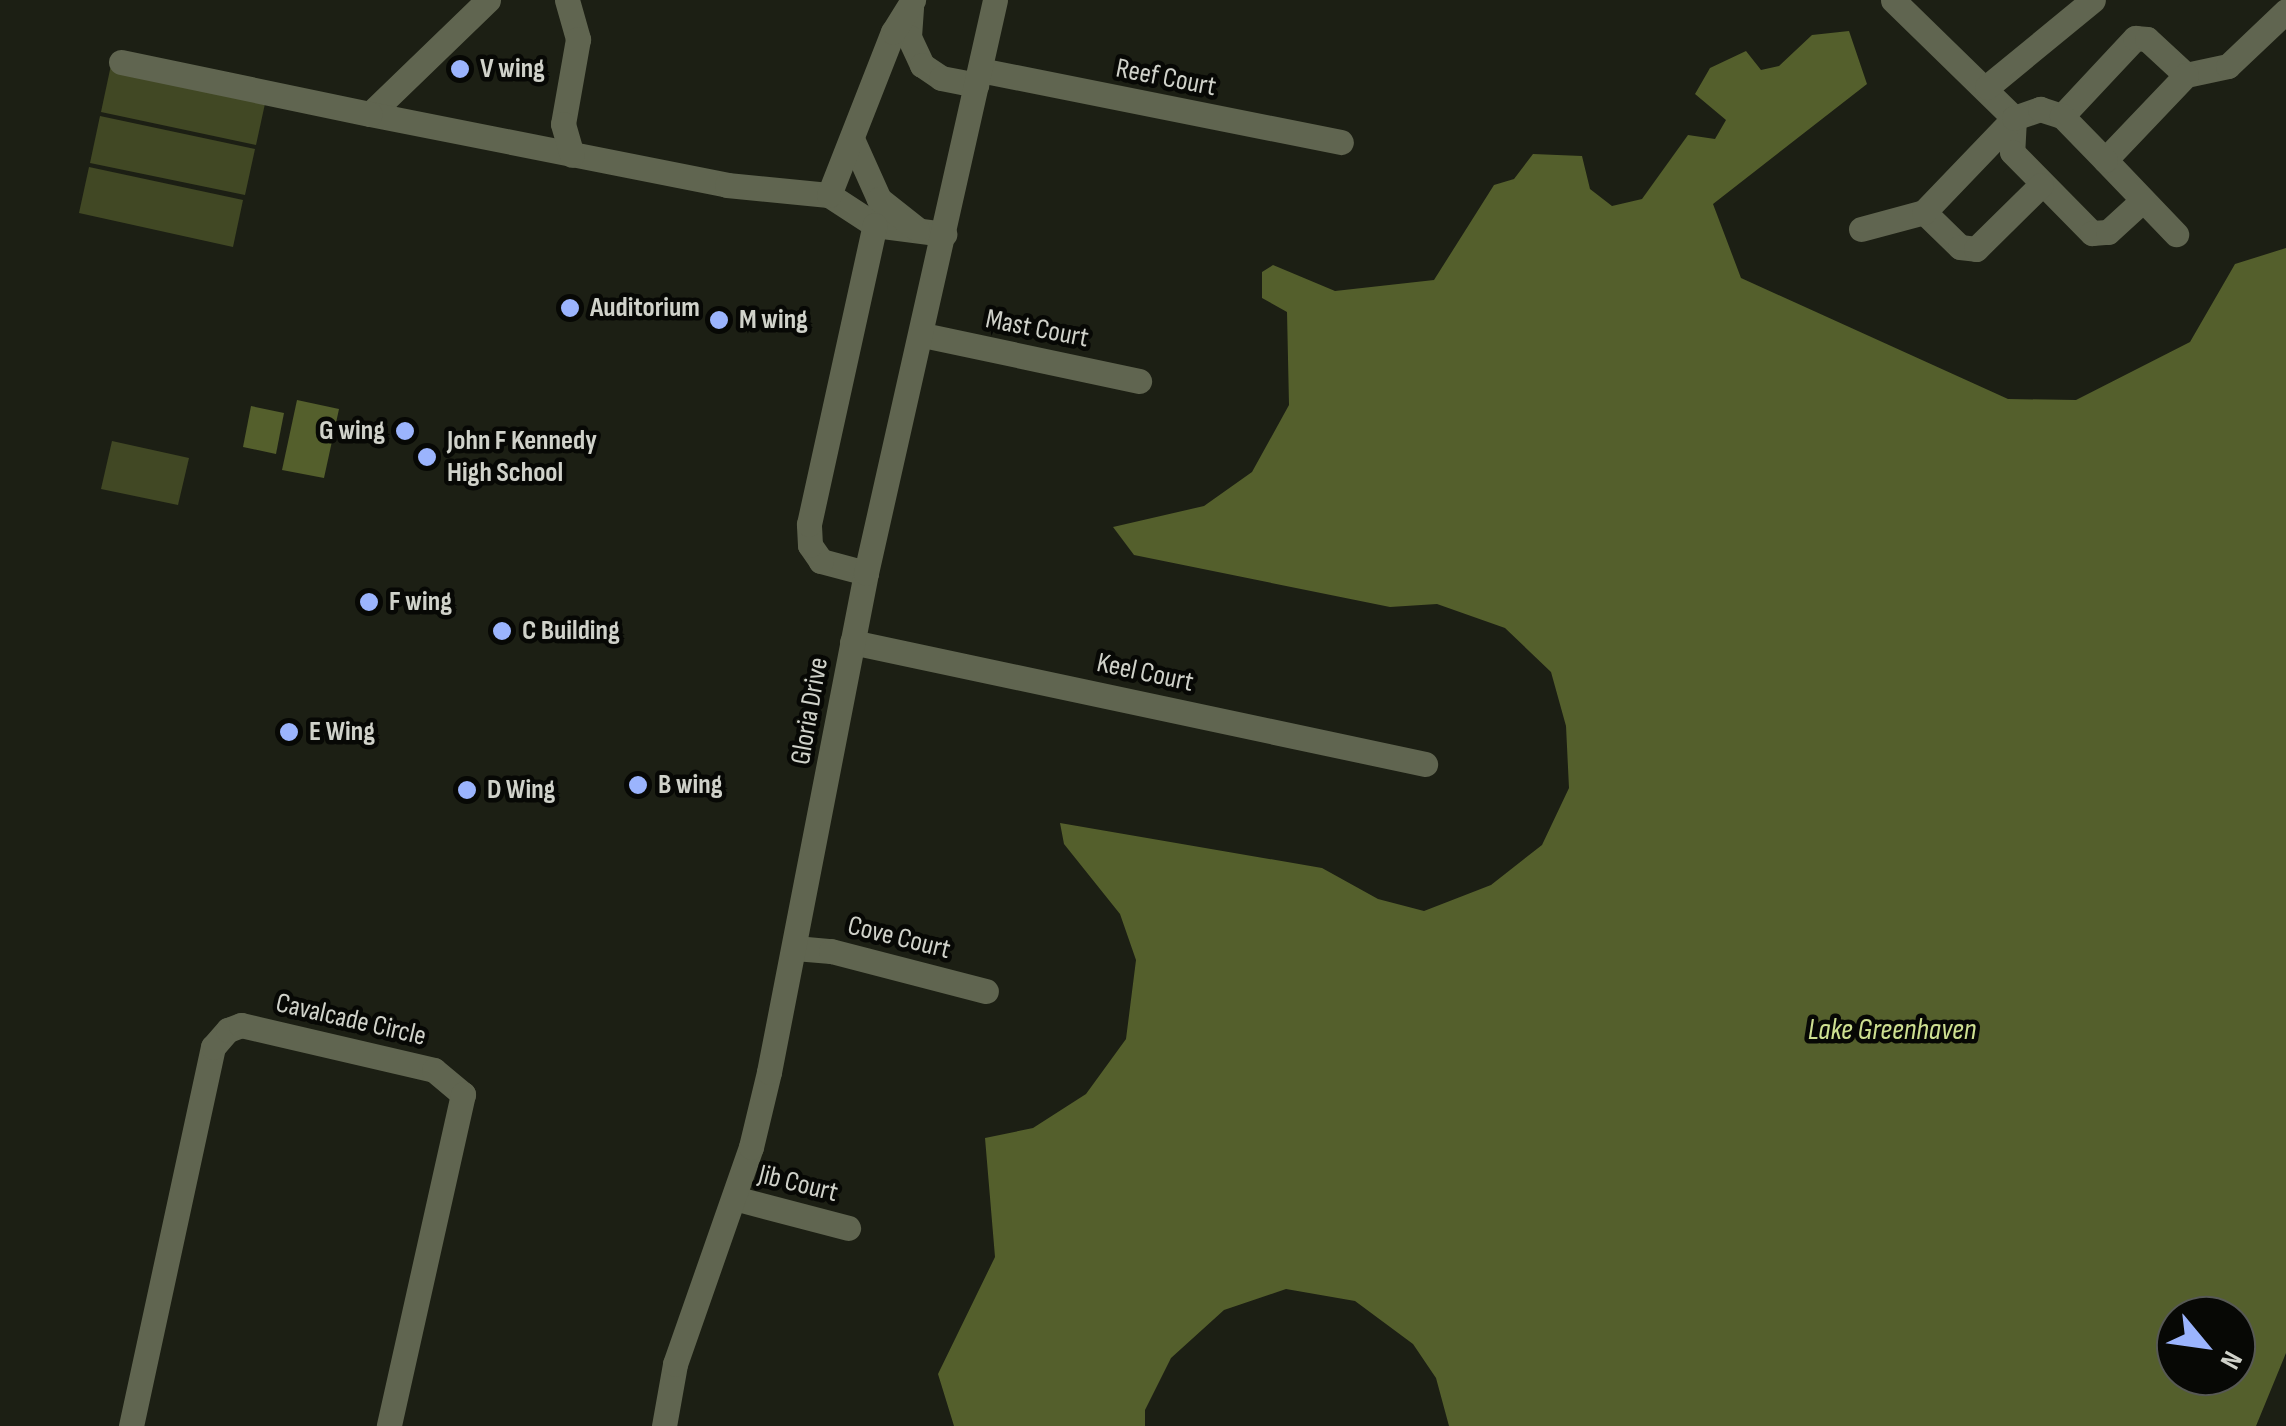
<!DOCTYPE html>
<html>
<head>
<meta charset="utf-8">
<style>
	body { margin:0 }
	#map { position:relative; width:2286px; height:1426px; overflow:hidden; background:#1c1f14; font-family:"Sofia Sans Condensed",sans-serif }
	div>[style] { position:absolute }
	.green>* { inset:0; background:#414824 }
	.water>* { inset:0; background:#545f2c }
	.minor>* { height:25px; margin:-12.5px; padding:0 12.5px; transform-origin:12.5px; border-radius:12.5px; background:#606550 }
	.dots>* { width:28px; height:28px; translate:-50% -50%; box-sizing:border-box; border:5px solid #070805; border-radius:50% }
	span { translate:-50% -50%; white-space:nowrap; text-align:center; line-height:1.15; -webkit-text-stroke:9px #070805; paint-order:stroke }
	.poi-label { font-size:28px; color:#d0d2ca; font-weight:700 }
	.left { translate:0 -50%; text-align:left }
	.right { translate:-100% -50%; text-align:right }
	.street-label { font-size:28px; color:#d0d2ca }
	.water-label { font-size:30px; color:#cee091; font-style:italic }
	.north { position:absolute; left:2156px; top:1296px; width:100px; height:100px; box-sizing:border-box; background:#070805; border:2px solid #575954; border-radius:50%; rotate:119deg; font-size:28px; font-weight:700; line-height:40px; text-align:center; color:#d0d2ca }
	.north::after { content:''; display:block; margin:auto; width:35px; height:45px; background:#9bb4fd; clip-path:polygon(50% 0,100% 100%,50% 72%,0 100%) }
</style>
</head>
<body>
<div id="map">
	<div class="green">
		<div style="clip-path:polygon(111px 65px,266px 99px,256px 145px,101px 112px)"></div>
		<div style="clip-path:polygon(100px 116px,255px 149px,245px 195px,90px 163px)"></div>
		<div style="clip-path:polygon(89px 167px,243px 200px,233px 247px,79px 213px)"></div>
		<div style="clip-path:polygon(112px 441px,189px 458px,178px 505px,101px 489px)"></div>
	</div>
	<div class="water">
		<div style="clip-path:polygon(evenodd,1849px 31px,1867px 84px,1713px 204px,1741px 278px,2008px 399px,2076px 400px,2190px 342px,2235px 264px,2286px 248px,2286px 1353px,2256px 1426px,1449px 1426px,1436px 1378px,1413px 1344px,1355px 1301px,1286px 1289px,1224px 1310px,1171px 1358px,1145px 1410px,1145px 1426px,954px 1426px,938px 1374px,995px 1257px,985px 1138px,1033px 1128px,1086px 1094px,1126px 1039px,1136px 960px,1120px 914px,1064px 844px,1060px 823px,1322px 868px,1378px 899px,1424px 911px,1491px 885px,1542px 845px,1569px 788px,1566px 726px,1551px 672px,1505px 628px,1437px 604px,1390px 607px,1134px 555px,1113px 527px,1204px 506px,1252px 472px,1289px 405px,1287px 312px,1262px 298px,1262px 272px,1273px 265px,1335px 291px,1434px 280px,1494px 185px,1514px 179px,1533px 154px,1582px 156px,1590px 189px,1612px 206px,1642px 199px,1688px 135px,1715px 139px,1726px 120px,1695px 94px,1710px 68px,1746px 51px,1761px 70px,1779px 66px,1812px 35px,1849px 31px,2176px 1316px,2236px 1316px,2236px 1376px,2176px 1376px,2176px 1316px)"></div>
		<div style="clip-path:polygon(297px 400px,339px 409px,324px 478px,282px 470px)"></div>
		<div style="clip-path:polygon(251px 406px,284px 413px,276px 454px,243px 447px)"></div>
	</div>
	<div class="minor">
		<div style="left:488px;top:0;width:164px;rotate:136deg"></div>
		<div style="left:370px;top:114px;width:364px;rotate:11.2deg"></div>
		<div style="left:727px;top:185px;width:102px;rotate:5.6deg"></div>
		<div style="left:829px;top:195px;width:55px;rotate:33.1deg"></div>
		<div style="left:875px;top:225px;width:70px;rotate:7.4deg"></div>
		<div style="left:567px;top:0;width:41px;rotate:74.2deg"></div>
		<div style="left:578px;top:39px;width:86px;rotate:100deg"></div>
		<div style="left:563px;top:124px;width:32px;rotate:74deg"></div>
		<div style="left:1893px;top:0;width:169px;rotate:44.3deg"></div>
		<div style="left:911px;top:8px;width:29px;rotate:94deg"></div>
		<div style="left:909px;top:37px;width:31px;rotate:65deg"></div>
		<div style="left:922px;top:65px;width:23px;rotate:34deg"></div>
		<div style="left:941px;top:78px;width:36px;rotate:11deg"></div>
		<div style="left:121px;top:62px;width:254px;rotate:11.8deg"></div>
		<div style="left:980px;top:70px;width:368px;rotate:11.3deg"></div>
		<div style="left:2186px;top:75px;width:43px;rotate:-12.1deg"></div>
		<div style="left:2228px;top:66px;width:80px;rotate:-43.5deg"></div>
		<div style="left:1987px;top:87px;width:137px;rotate:-39.4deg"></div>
		<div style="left:2014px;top:118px;width:34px;rotate:93deg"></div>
		<div style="left:2012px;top:152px;width:114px;rotate:45.4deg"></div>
		<div style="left:2092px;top:233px;width:16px;rotate:-4deg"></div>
		<div style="left:2108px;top:232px;width:47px;rotate:-42.4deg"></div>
		<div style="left:853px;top:141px;width:64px;rotate:65.9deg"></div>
		<div style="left:879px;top:199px;width:48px;rotate:38.3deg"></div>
		<div style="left:2105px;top:160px;width:103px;rotate:46.2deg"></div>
		<div style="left:829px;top:195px;width:175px;rotate:-68.6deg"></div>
		<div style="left:893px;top:32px;width:38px;rotate:-58deg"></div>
		<div style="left:1924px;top:212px;width:50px;rotate:44.2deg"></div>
		<div style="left:1960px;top:247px;width:16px;rotate:7deg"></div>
		<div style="left:1976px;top:249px;width:91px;rotate:-44.6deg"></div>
		<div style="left:1861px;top:229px;width:65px;rotate:-15.1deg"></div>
		<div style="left:1924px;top:212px;width:130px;rotate:-46.2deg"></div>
		<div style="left:2014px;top:118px;width:28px;rotate:-19deg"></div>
		<div style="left:2040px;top:109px;width:23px;rotate:18deg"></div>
		<div style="left:2062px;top:116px;width:107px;rotate:-46.9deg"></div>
		<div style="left:2135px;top:38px;width:12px;rotate:5deg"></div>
		<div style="left:2147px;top:39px;width:53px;rotate:42.7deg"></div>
		<div style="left:2186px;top:75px;width:117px;rotate:133.6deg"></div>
		<div style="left:2105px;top:160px;width:62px;rotate:-134.3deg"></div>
		<div style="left:923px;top:335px;width:221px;rotate:12deg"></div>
		<div style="left:866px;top:573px;width:47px;rotate:-165.1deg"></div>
		<div style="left:821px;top:561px;width:19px;rotate:-125deg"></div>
		<div style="left:810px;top:545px;width:21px;rotate:-93deg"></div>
		<div style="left:809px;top:524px;width:306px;rotate:-77.6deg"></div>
		<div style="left:852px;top:642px;width:586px;rotate:12.02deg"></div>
		<div style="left:795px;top:948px;width:36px;rotate:5deg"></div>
		<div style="left:831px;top:951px;width:160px;rotate:14.5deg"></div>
		<div style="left:734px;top:1198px;width:118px;rotate:14.7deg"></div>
		<div style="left:131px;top:1426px;width:388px;rotate:-77.8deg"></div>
		<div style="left:213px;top:1047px;width:23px;rotate:-49deg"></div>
		<div style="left:228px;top:1030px;width:14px;rotate:-21deg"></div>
		<div style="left:241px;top:1025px;width:198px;rotate:13.1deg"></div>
		<div style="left:434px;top:1070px;width:38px;rotate:40deg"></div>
		<div style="left:463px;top:1094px;width:340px;rotate:102.6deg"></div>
		<div style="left:664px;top:1426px;width:63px;rotate:-79.9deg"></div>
		<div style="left:675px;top:1364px;width:230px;rotate:-70.7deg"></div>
		<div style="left:751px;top:1147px;width:77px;rotate:-76.5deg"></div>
		<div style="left:769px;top:1072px;width:508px;rotate:-79deg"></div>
		<div style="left:866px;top:573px;width:587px;rotate:-77.31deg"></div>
	</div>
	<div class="dots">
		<div style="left:460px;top:69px;background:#9bb4fd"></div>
		<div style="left:570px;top:308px;background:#9bb4fd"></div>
		<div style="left:719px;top:320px;background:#9bb4fd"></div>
		<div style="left:405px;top:431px;background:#9bb4fd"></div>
		<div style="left:427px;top:457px;background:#9bb4fd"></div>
		<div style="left:369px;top:602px;background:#9bb4fd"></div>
		<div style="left:502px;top:631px;background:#9bb4fd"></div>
		<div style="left:289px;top:732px;background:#9bb4fd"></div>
		<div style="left:638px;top:785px;background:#9bb4fd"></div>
		<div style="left:467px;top:790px;background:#9bb4fd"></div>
	</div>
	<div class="poi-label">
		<span class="left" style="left:480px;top:69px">V wing</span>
		<span class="left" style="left:590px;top:308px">Auditorium</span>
		<span class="left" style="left:739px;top:320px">M wing</span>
		<span class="right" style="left:385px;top:431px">G wing</span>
		<span class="left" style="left:447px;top:457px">John F Kennedy<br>High School</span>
		<span class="left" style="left:389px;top:602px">F wing</span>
		<span class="left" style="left:522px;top:631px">C Building</span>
		<span class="left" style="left:309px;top:732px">E Wing</span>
		<span class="left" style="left:658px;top:785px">B wing</span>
		<span class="left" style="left:487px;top:790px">D Wing</span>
	</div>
	<div class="street-label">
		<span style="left:1166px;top:78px;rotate:11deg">Reef Court</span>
		<span style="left:1037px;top:329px;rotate:11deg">Mast Court</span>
		<span style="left:1145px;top:673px;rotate:12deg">Keel Court</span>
		<span style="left:810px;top:711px;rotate:-80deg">Gloria Drive</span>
		<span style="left:899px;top:938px;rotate:14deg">Cove Court</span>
		<span style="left:351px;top:1020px;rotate:13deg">Cavalcade Circle</span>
		<span style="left:798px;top:1184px;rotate:14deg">Jib Court</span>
	</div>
	<div class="water-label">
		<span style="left:1892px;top:1030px">Lake Greenhaven</span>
	</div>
	<div class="north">N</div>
</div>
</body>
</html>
